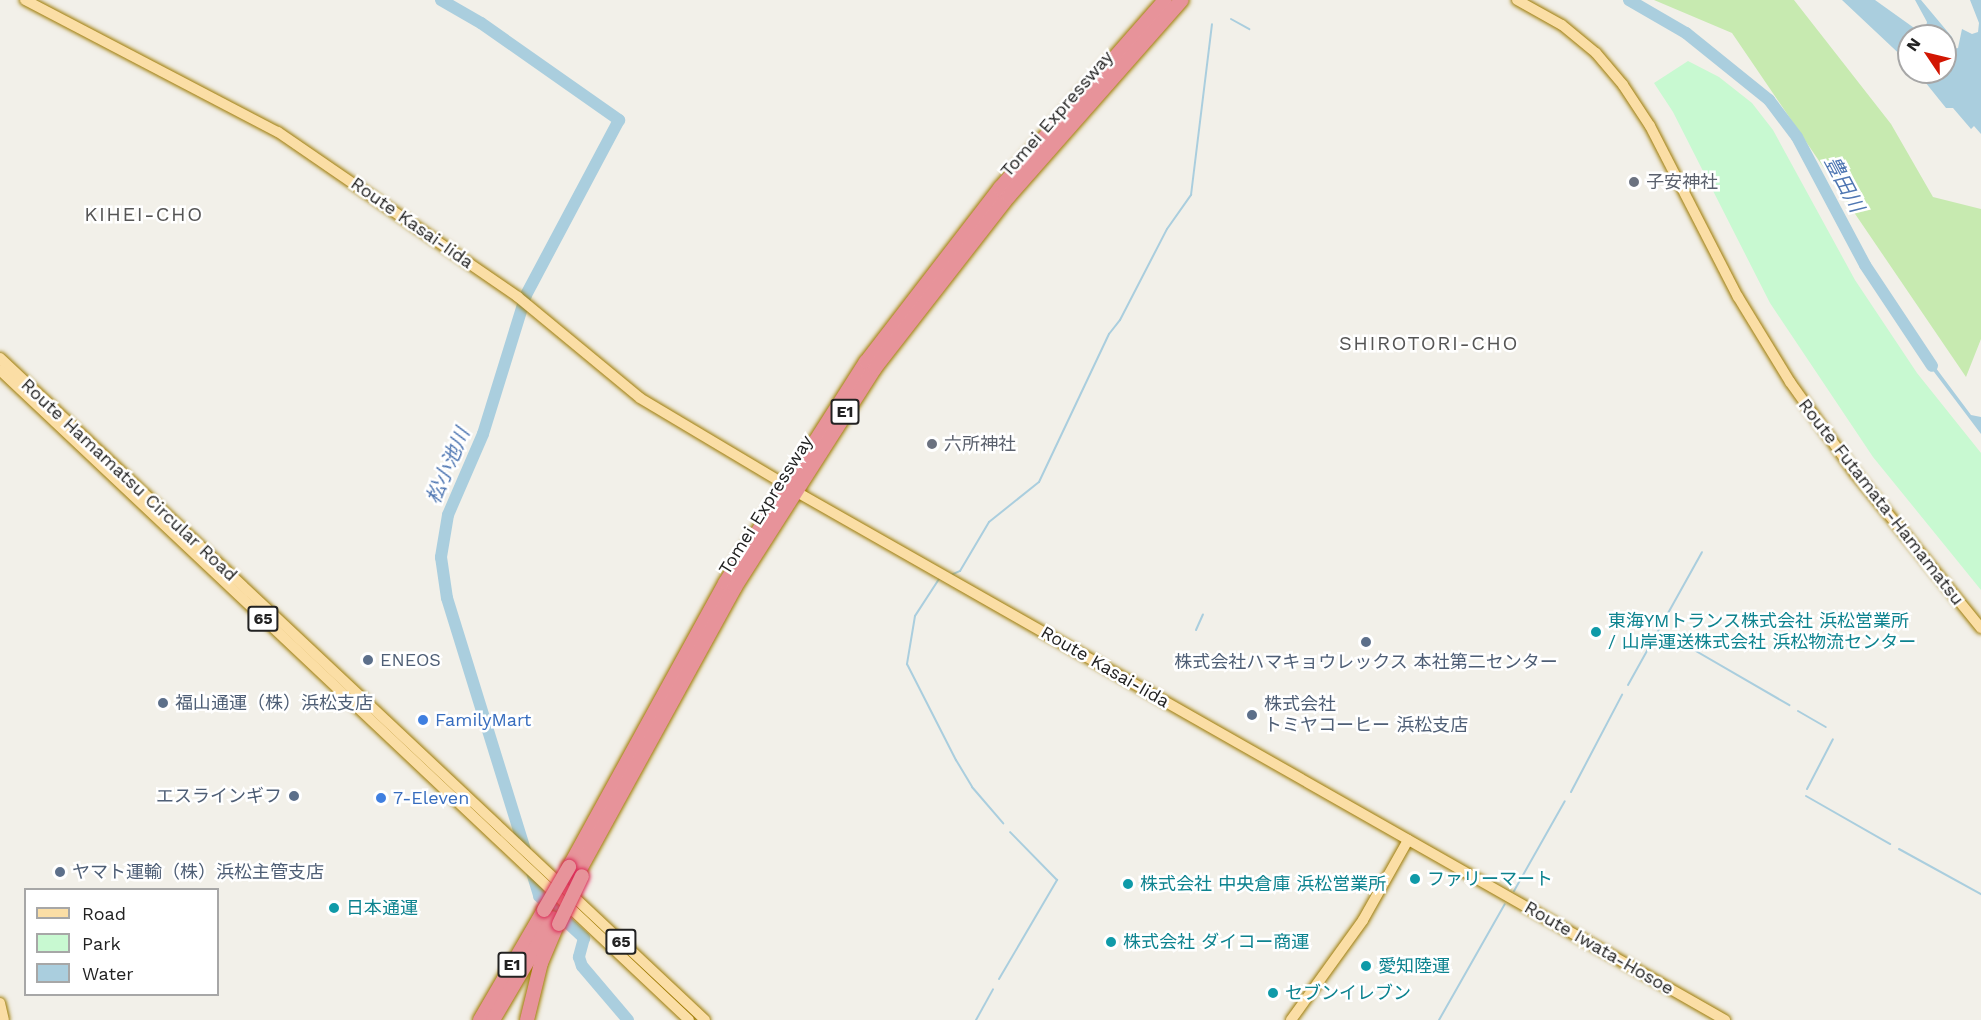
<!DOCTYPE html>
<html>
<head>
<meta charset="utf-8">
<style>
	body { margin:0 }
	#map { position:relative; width:1981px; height:1020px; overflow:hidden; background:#f2f0e9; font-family:"Work Sans","Noto Sans JP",sans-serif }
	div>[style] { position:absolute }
	.grass>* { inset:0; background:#c7eab0 }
	.park>* { inset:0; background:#c8f9d1 }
	.water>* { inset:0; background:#aacede }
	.stream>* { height:2px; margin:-1px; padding:0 1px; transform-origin:1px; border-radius:1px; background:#aacede }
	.river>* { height:12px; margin:-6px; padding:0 6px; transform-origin:6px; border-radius:6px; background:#aacede }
	.roads { filter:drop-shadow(0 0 2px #9e7a02) drop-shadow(0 0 2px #9e7a02) }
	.major>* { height:10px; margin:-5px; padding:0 5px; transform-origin:5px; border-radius:5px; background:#fbdea5 }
	.highway>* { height:14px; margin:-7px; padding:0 7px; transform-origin:7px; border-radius:7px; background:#e7939a }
	.bridges { filter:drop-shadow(0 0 2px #da2b56) drop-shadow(0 0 2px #da2b56) }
	.highway-bridge>* { height:14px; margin:-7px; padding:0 7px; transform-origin:7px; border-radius:7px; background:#e7939a }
	.dots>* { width:16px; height:16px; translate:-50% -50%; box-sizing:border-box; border:3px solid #fff; border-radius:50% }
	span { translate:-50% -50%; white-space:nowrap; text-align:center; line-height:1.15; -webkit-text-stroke:5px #fff; paint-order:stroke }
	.shield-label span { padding:2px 4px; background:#fff; border:2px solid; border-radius:4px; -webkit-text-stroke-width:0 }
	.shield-label { font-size:16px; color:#222; font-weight:700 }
	.street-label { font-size:18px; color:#222 }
	.worship-label { font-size:18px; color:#5b616d }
	.left { translate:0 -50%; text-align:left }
	.culture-label { font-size:18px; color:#0d838f }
	.service-label { font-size:18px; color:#4e5e75 }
	.right { translate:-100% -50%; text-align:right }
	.shop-label { font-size:18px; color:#366cbe }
	.water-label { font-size:20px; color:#4e76b2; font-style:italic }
	.neighbourhood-label { font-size:20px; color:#555; letter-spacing:1.5px }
	.legend { position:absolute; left:24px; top:888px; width:195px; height:108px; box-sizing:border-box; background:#fff; border:2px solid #a7a7a7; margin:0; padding:8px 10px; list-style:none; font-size:18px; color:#222 }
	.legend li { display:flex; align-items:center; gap:12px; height:30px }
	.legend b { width:30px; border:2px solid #a7a7a7 }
	.north { position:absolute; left:1897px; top:24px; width:60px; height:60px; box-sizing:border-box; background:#fff; border:2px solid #a7a7a7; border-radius:50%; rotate:305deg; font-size:16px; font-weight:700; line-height:24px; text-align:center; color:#222 }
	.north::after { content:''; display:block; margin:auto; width:21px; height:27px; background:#d21602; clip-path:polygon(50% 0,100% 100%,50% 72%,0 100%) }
</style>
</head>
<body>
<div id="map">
	<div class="grass">
		<div style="clip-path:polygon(1654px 0,1794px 0,1891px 124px,1933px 197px,1981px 209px,1981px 339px,1966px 377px,1732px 33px)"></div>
	</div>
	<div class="park">
		<div style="clip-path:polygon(1688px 61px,1719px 77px,1752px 103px,1773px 130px,1855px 280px,1917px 373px,1981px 453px,1981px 590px,1873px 457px,1770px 303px,1673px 112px,1654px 83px)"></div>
	</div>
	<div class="water">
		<div style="clip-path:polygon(1842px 0,1875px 0,1924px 35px,1927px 22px,1915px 0,1921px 0,1952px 37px,1954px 49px,1958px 48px,1962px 29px,1972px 34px,1978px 32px,1979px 23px,1970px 0,1981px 0,1981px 134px,1974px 126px,1971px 129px,1953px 108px,1946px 108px,1917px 72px,1945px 72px,1945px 36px,1909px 36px,1909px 63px)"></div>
		<div style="clip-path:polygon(1924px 352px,1971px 415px,1981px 417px,1981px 434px,1922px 356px)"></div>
	</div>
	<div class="stream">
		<div style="left:1231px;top:19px;width:21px;rotate:29deg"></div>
		<div style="left:951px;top:575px;width:10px;rotate:-24deg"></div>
		<div style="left:960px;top:571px;width:57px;rotate:-59.4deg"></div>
		<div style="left:989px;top:522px;width:64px;rotate:-38.7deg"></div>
		<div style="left:1039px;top:482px;width:164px;rotate:-64.7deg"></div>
		<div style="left:1109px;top:334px;width:18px;rotate:-52deg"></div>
		<div style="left:1120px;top:320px;width:102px;rotate:-62.7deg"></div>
		<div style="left:1167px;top:229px;width:42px;rotate:-54.8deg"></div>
		<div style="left:1191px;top:195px;width:172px;rotate:-83deg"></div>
		<div style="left:939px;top:579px;width:44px;rotate:123deg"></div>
		<div style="left:915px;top:616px;width:49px;rotate:99.5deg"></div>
		<div style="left:907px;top:664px;width:108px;rotate:63deg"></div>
		<div style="left:956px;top:760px;width:31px;rotate:59deg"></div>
		<div style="left:972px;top:787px;width:48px;rotate:49.3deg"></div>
		<div style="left:1196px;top:630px;width:17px;rotate:-66deg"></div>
		<div style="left:1670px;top:636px;width:138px;rotate:30.1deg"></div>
		<div style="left:1628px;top:685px;width:152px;rotate:-60.9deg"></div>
		<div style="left:1798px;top:711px;width:32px;rotate:30deg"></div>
		<div style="left:1807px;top:789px;width:56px;rotate:-62.5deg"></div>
		<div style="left:1571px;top:792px;width:110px;rotate:-62.3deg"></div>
		<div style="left:1806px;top:796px;width:97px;rotate:29.7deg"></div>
		<div style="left:1899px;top:849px;width:94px;rotate:28.8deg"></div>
		<div style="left:1514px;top:891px;width:103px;rotate:-60.5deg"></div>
		<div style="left:999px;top:979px;width:115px;rotate:-59.6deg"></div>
		<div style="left:1057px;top:880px;width:67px;rotate:-134.4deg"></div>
		<div style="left:976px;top:1020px;width:35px;rotate:-61deg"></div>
		<div style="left:1439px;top:1020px;width:133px;rotate:-60.4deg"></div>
	</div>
	<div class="river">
		<div style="left:441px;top:0;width:46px;rotate:29.9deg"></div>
		<div style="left:481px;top:23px;width:169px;rotate:35.1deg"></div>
		<div style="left:619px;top:120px;width:198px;rotate:118deg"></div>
		<div style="left:526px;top:295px;width:145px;rotate:107.2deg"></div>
		<div style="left:483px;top:434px;width:88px;rotate:113.4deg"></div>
		<div style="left:448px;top:515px;width:43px;rotate:99.5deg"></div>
		<div style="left:441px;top:557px;width:41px;rotate:81.7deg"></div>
		<div style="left:447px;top:598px;width:312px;rotate:72.8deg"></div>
		<div style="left:539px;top:896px;width:62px;rotate:43deg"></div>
		<div style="left:584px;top:938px;width:20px;rotate:105deg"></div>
		<div style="left:579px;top:957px;width:9px;rotate:72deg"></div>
		<div style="left:582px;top:966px;width:71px;rotate:49.6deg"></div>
		<div style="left:1629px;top:0;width:66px;rotate:30.1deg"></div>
		<div style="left:1686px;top:33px;width:107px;rotate:38.9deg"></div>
		<div style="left:1769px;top:100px;width:46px;rotate:52.9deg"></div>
		<div style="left:1797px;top:137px;width:145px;rotate:62deg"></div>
		<div style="left:1865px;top:265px;width:121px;rotate:56.4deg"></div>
	</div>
	<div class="roads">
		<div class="major">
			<div style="left:25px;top:0;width:285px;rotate:27.6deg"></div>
			<div style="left:278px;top:132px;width:291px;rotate:34.5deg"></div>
			<div style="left:518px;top:297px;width:158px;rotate:39.6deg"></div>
			<div style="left:640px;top:398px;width:158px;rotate:30.8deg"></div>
			<div style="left:1517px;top:0;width:51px;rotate:29.1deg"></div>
			<div style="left:1562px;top:25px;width:44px;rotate:39.5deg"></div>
			<div style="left:1596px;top:53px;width:42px;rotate:49.8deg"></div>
			<div style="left:1623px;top:85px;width:49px;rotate:56.6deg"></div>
			<div style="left:1650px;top:126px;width:192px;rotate:62.8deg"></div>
			<div style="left:1738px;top:297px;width:100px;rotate:58.5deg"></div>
			<div style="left:1790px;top:382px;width:112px;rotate:54.5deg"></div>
			<div style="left:1855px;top:473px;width:200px;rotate:50.9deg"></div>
			<div style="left:0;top:358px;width:967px;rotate:43.2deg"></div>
			<div style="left:0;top:370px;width:947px;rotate:43.33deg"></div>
			<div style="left:802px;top:495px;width:1062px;rotate:29.63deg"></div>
			<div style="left:0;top:1003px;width:17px;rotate:77deg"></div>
			<div style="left:1291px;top:1020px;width:123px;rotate:-54.2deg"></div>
			<div style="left:1363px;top:920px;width:92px;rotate:-60.6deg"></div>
		</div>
		<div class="highway">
			<div style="left:569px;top:867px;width:324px;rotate:-61.2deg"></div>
			<div style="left:725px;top:583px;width:262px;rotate:-57.5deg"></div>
			<div style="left:866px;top:362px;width:220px;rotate:-52.4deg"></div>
			<div style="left:1000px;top:188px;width:250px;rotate:-48.7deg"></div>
			<div style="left:578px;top:873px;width:326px;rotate:-61.2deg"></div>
			<div style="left:735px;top:587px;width:260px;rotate:-57.4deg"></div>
			<div style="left:875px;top:368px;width:218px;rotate:-52.1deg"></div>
			<div style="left:1009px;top:196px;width:261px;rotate:-48.6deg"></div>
			<div style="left:480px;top:1020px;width:127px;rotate:-59.8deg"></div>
			<div style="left:493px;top:1020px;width:118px;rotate:-59.5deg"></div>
			<div style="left:527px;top:1020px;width:59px;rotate:-76.2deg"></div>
			<div style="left:541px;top:963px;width:38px;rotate:-67deg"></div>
		</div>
	</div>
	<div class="bridges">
		<div class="highway-bridge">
			<div style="left:544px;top:910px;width:50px;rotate:-59.8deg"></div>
			<div style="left:559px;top:924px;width:53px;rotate:-64.4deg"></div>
		</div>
	</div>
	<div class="dots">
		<div style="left:1634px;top:182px;background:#6b7280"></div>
		<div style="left:932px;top:444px;background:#6b7280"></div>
		<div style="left:1596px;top:632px;background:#0f9aa8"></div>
		<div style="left:1366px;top:642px;background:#5c6f8a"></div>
		<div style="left:368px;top:660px;background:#5c6f8a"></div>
		<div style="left:163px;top:703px;background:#5c6f8a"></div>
		<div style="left:1252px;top:715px;background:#5c6f8a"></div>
		<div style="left:423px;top:720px;background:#3f7fe0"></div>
		<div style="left:294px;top:796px;background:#5c6f8a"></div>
		<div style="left:381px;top:798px;background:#3f7fe0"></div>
		<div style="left:60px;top:872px;background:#5c6f8a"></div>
		<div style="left:1415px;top:879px;background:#0f9aa8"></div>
		<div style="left:1128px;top:884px;background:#0f9aa8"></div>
		<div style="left:334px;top:908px;background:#0f9aa8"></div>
		<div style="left:1111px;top:942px;background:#0f9aa8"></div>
		<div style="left:1366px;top:966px;background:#0f9aa8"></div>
		<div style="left:1273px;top:993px;background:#0f9aa8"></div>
	</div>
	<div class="shield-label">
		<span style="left:845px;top:412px">E1</span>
		<span style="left:263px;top:619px">65</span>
		<span style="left:621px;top:942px">65</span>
		<span style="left:512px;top:965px">E1</span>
	</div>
	<div class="street-label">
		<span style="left:1057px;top:114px;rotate:-49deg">Tomei Expressway</span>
		<span style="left:412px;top:223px;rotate:35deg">Route Kasai-Iida</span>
		<span style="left:129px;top:480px;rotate:43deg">Route Hamamatsu Circular Road</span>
		<span style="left:1881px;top:502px;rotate:52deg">Route Futamata-Hamamatsu</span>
		<span style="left:766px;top:505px;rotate:-58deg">Tomei Expressway</span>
		<span style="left:1105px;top:667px;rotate:30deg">Route Kasai-Iida</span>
		<span style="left:1599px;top:948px;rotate:30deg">Route Iwata-Hosoe</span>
	</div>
	<div class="worship-label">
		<span class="left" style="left:1646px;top:182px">子安神社</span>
		<span class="left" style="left:944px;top:444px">六所神社</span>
	</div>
	<div class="culture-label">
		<span class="left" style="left:1608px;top:632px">東海YMトランス株式会社 浜松営業所<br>/ 山岸運送株式会社 浜松物流センター</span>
		<span class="left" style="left:1427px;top:879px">ファリーマート</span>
		<span class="left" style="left:1140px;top:884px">株式会社 中央倉庫 浜松営業所</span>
		<span class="left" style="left:346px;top:908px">日本通運</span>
		<span class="left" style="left:1123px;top:942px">株式会社 ダイコー商運</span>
		<span class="left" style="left:1378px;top:966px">愛知陸運</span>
		<span class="left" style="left:1285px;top:993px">セブンイレブン</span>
	</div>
	<div class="service-label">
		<span class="left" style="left:380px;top:660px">ENEOS</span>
		<span style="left:1366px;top:662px">株式会社ハマキョウレックス 本社第二センター</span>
		<span class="left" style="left:175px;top:703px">福山通運（株）浜松支店</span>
		<span class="left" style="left:1264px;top:715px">株式会社<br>トミヤコーヒー 浜松支店</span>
		<span class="right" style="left:282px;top:796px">エスラインギフ</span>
		<span class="left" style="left:72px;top:872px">ヤマト運輸（株）浜松主管支店</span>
	</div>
	<div class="shop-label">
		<span class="left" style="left:435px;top:720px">FamilyMart</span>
		<span class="left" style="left:393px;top:798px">7-Eleven</span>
	</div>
	<div class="water-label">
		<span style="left:1844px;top:184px;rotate:62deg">豊田川</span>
		<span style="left:448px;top:466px;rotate:-67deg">松小池川</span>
	</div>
	<div class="neighbourhood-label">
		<span style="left:144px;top:214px">KIHEI-CHO</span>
		<span style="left:1429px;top:343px">SHIROTORI-CHO</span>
	</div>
	<ul class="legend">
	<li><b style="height:8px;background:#fbdea5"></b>Road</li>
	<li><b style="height:16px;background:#c8f9d1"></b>Park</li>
	<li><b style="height:16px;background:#aacede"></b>Water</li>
	</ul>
	<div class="north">N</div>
</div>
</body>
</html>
